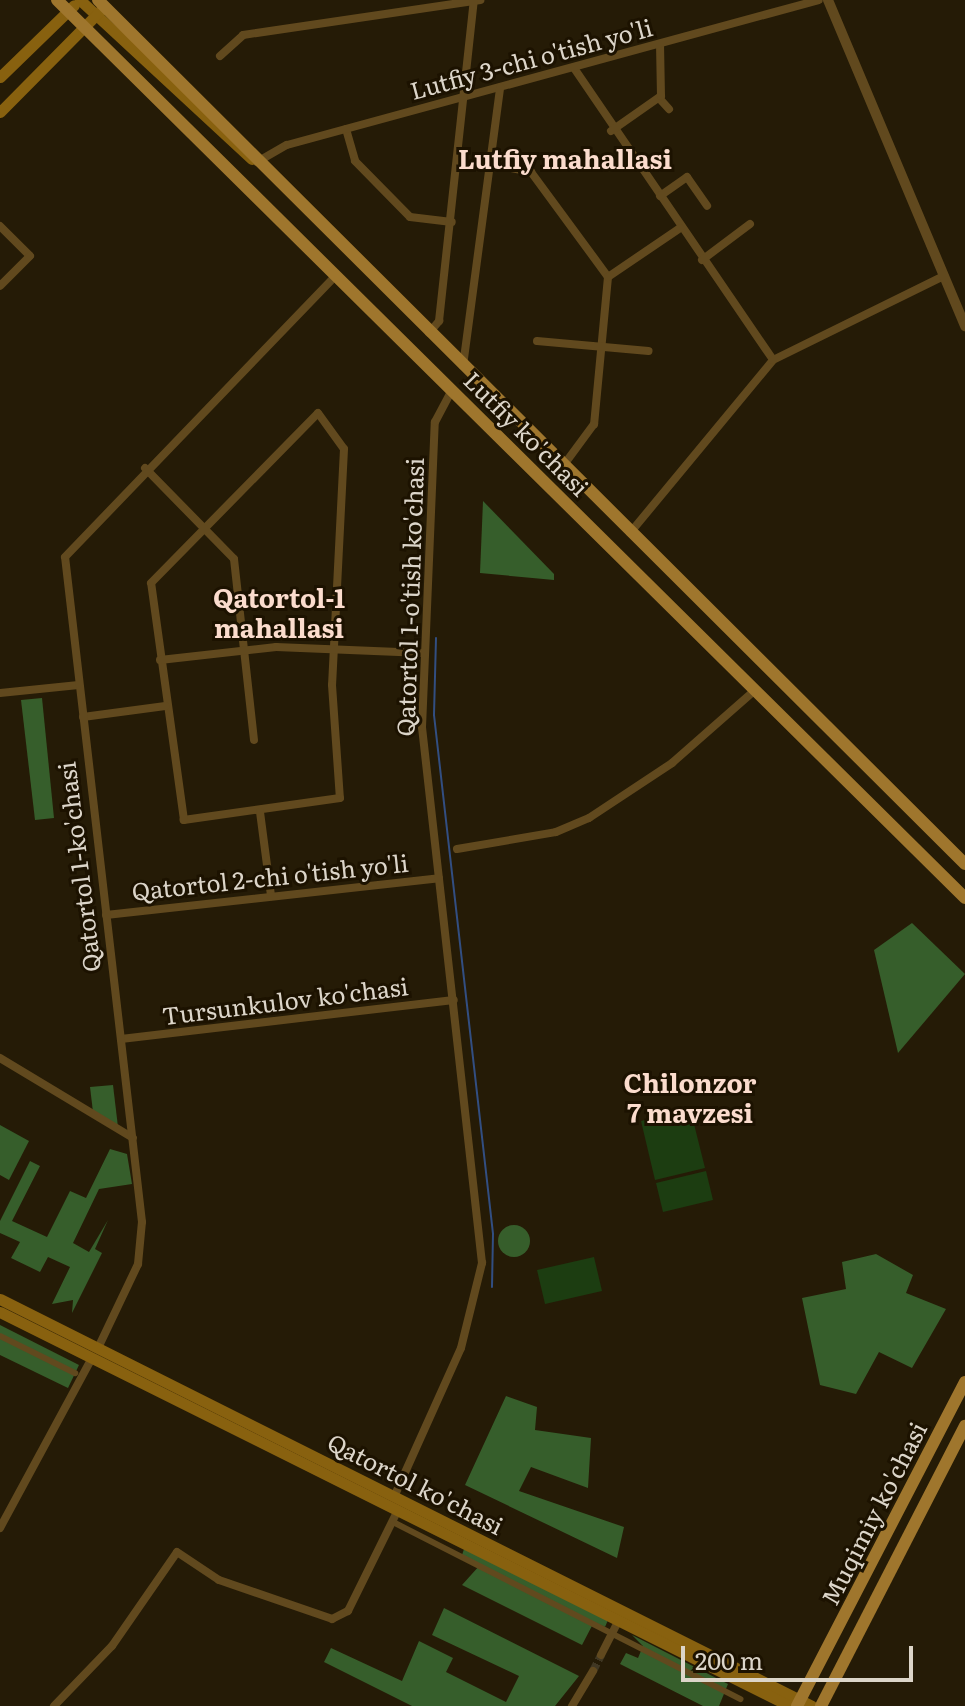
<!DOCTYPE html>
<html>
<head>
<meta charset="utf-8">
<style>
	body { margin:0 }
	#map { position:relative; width:965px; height:1706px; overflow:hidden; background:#251b06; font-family:Literata,serif }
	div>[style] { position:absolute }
	.green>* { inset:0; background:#1c3d11 }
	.forest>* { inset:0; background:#365e2b }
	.round { border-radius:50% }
	.stream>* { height:2px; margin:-1px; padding:0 1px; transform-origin:1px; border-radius:1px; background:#324e81 }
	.minor-tunnel>* { height:8px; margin-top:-4px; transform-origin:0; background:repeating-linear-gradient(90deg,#403723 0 8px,transparent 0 12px) }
	.pedestrian>* { height:6px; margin:-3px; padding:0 3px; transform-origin:3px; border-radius:3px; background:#61491e }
	.minor>* { height:8px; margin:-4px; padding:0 4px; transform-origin:4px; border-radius:4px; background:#61491e }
	.tertiary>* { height:10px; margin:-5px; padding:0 5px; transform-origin:5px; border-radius:5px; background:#61491e }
	.secondary>* { height:11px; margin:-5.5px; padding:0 5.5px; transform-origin:5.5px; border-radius:5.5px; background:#88610f }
	.primary>* { height:12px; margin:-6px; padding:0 6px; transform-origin:6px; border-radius:6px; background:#9f762d }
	span { translate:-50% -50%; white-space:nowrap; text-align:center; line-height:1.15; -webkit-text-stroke:6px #1c1200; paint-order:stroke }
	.street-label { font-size:24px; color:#dcd5c9 }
	.neighbourhood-label { font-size:26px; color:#fbdccd; font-weight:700 }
	.scale { position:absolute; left:681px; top:1646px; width:232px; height:36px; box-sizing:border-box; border:4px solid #dcd5c9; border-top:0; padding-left:10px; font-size:24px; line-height:28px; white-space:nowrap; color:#dcd5c9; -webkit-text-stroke:6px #1c1200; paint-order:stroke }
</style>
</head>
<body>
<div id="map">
	<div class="green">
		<div style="clip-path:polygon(690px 1108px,705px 1168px,655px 1180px,641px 1121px)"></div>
		<div style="clip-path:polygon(706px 1171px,713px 1200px,663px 1212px,656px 1183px)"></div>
		<div style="clip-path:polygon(594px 1257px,602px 1291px,545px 1304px,537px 1270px)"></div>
	</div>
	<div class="forest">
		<div style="clip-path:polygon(483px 501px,554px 574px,554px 580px,480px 573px)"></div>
		<div style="clip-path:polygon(42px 698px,54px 818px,35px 820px,21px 700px)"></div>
		<div style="clip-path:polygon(912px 923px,965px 974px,898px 1053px,874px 950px)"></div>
		<div style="clip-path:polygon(113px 1085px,118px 1127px,93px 1112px,90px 1087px)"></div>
		<div style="clip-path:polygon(0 1125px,29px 1141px,9px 1180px,0 1175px)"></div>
		<div style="clip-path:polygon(110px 1149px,127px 1154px,132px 1184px,99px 1189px,73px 1243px,89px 1252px,108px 1220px,95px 1249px,102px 1253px,72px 1313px,73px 1300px,52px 1304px,70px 1267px,48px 1257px,40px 1272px,11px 1258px,20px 1242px,0 1233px,0 1221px,30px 1161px,40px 1166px,12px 1221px,47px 1237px,70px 1191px,86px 1198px)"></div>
		<div class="round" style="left:498px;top:1225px;width:32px;height:32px"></div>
		<div style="clip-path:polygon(876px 1254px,913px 1275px,906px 1293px,946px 1309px,912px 1368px,879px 1352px,856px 1394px,820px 1385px,802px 1298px,846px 1289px,842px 1262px)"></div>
		<div style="clip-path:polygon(0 1325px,79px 1365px,68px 1388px,0 1355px)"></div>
		<div style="clip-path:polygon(506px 1396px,537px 1407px,535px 1430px,591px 1438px,588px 1488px,531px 1467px,519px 1491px,624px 1527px,617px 1558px,465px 1485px)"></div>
		<div style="clip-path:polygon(464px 1549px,608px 1620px,605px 1627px,594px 1622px,582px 1645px,462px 1585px,480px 1565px,462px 1555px)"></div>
		<div style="clip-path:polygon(444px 1608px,579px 1676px,555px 1706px,412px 1706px,324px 1662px,331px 1648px,402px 1681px,419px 1641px,453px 1658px,446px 1672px,506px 1702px,519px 1676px,432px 1635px)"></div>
		<div style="clip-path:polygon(632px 1635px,728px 1684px,719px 1706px,703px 1706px,620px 1664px,626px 1653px,638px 1658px,643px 1646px)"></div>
	</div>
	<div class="stream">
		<div style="left:436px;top:638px;width:77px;rotate:91.5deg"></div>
		<div style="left:434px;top:715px;width:522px;rotate:83.51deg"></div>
		<div style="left:493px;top:1234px;width:53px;rotate:91.1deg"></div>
	</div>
	<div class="minor-tunnel">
		<div style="left:593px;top:1671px;width:18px;rotate:-63deg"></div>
	</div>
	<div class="pedestrian">
		<div style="left:0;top:1336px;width:84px;rotate:26.3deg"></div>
		<div style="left:393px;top:1522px;width:390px;rotate:27deg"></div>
	</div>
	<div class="minor">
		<div style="left:220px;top:56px;width:31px;rotate:-42deg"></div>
		<div style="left:243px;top:35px;width:240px;rotate:-8.4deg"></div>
		<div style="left:574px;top:68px;width:353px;rotate:55.7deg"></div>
		<div style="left:659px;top:98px;width:15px;rotate:48deg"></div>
		<div style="left:346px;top:129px;width:33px;rotate:74deg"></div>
		<div style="left:355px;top:161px;width:78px;rotate:45.5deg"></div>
		<div style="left:410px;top:217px;width:42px;rotate:6.8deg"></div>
		<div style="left:611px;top:131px;width:61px;rotate:-35deg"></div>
		<div style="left:661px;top:96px;width:51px;rotate:-91.1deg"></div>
		<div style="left:257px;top:162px;width:34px;rotate:-30deg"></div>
		<div style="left:287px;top:145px;width:551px;rotate:-15.25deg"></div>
		<div style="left:491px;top:164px;width:41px;rotate:11.3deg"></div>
		<div style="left:531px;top:172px;width:130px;rotate:53.7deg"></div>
		<div style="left:608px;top:277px;width:148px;rotate:95.4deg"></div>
		<div style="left:594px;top:424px;width:52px;rotate:126.4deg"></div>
		<div style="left:660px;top:196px;width:33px;rotate:-35deg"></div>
		<div style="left:687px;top:177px;width:35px;rotate:55deg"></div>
		<div style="left:0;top:226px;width:42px;rotate:45deg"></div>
		<div style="left:30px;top:256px;width:42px;rotate:135deg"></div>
		<div style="left:702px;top:260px;width:60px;rotate:-36.9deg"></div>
		<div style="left:608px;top:277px;width:87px;rotate:-34.2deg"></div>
		<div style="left:429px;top:333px;width:16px;rotate:-50deg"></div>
		<div style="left:439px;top:321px;width:323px;rotate:-83.8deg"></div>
		<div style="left:537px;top:341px;width:112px;rotate:5.1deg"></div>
		<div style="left:463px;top:366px;width:281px;rotate:-82.4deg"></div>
		<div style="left:318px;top:413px;width:44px;rotate:54.2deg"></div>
		<div style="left:344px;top:449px;width:236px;rotate:92.9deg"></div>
		<div style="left:332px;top:685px;width:113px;rotate:86deg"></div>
		<div style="left:340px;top:798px;width:158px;rotate:172deg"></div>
		<div style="left:184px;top:820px;width:239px;rotate:-97.9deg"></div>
		<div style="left:151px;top:583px;width:238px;rotate:-45.5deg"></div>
		<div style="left:145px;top:468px;width:127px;rotate:45.6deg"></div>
		<div style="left:234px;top:559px;width:182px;rotate:83.7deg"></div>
		<div style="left:630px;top:533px;width:224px;rotate:-50.4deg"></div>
		<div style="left:773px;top:360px;width:186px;rotate:-26.2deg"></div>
		<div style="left:160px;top:660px;width:117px;rotate:-6.4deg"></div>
		<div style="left:276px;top:647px;width:147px;rotate:2.3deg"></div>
		<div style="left:0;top:693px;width:79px;rotate:-5.8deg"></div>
		<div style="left:83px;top:717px;width:83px;rotate:-7.6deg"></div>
		<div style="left:260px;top:812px;width:85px;rotate:82.5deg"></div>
		<div style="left:457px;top:849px;width:100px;rotate:-9.7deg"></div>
		<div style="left:556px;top:832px;width:36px;rotate:-23deg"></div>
		<div style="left:589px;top:818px;width:100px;rotate:-33.5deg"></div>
		<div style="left:672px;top:763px;width:111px;rotate:-41.3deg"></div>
		<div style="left:106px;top:915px;width:335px;rotate:-6.3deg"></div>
		<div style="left:121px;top:1039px;width:335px;rotate:-6.7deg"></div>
		<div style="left:0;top:1058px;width:155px;rotate:31deg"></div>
		<div style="left:98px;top:1348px;width:93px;rotate:-64.5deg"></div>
		<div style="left:138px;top:1264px;width:42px;rotate:-84.6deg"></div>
		<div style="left:142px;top:1222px;width:669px;rotate:-96.6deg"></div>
		<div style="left:65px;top:557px;width:391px;rotate:-46.1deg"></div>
		<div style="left:394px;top:1497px;width:163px;rotate:-65.8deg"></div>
		<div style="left:461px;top:1348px;width:88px;rotate:-76.1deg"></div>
		<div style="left:482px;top:1263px;width:539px;rotate:-96.39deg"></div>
		<div style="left:422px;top:727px;width:305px;rotate:-87.6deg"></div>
		<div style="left:435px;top:422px;width:36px;rotate:-62deg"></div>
		<div style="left:0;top:1528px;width:193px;rotate:-61.6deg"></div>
		<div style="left:601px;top:1655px;width:39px;rotate:-63deg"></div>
		<div style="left:54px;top:1706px;width:83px;rotate:-46deg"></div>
		<div style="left:112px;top:1646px;width:114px;rotate:-55.3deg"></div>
		<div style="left:177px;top:1552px;width:50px;rotate:33.7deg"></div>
		<div style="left:219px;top:1580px;width:120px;rotate:19deg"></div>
		<div style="left:332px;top:1619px;width:18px;rotate:-27deg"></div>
		<div style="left:348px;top:1611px;width:113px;rotate:-63.7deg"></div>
		<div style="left:572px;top:1706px;width:41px;rotate:-59deg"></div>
	</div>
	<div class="tertiary">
		<div style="left:828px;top:0;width:354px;rotate:67.2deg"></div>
	</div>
	<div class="secondary">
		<div style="left:80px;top:0;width:234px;rotate:42.8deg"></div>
		<div style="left:0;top:77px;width:103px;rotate:-44.2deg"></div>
		<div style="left:0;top:112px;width:144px;rotate:-45.3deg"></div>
		<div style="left:0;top:1299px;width:908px;rotate:26.62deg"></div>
		<div style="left:0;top:1312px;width:883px;rotate:26.51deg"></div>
	</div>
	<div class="primary">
		<div style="left:57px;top:0;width:1277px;rotate:44.68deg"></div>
		<div style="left:98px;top:0;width:1224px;rotate:44.9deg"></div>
		<div style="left:797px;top:1706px;width:365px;rotate:-62.6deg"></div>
		<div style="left:821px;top:1706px;width:315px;rotate:-62.8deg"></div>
	</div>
	<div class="street-label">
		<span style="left:531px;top:58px;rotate:-15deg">Lutfiy 3-chi o'tish yo'li</span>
		<span style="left:527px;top:433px;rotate:45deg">Lutfiy ko'chasi</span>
		<span style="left:409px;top:597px;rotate:-88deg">Qatortol 1-o'tish ko'chasi</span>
		<span style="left:78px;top:867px;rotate:-97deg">Qatortol 1-ko'chasi</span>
		<span style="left:270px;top:876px;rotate:-6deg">Qatortol 2-chi o'tish yo'li</span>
		<span style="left:285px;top:1000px;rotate:-7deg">Tursunkulov ko'chasi</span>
		<span style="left:416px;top:1483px;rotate:27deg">Qatortol ko'chasi</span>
		<span style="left:873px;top:1513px;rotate:-63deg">Muqimiy ko'chasi</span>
	</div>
	<div class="neighbourhood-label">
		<span style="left:565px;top:158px">Lutfiy mahallasi</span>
		<span style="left:279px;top:612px">Qatortol-1<br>mahallasi</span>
		<span style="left:690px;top:1097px">Chilonzor<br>7 mavzesi</span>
	</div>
	<div class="scale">200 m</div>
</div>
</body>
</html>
